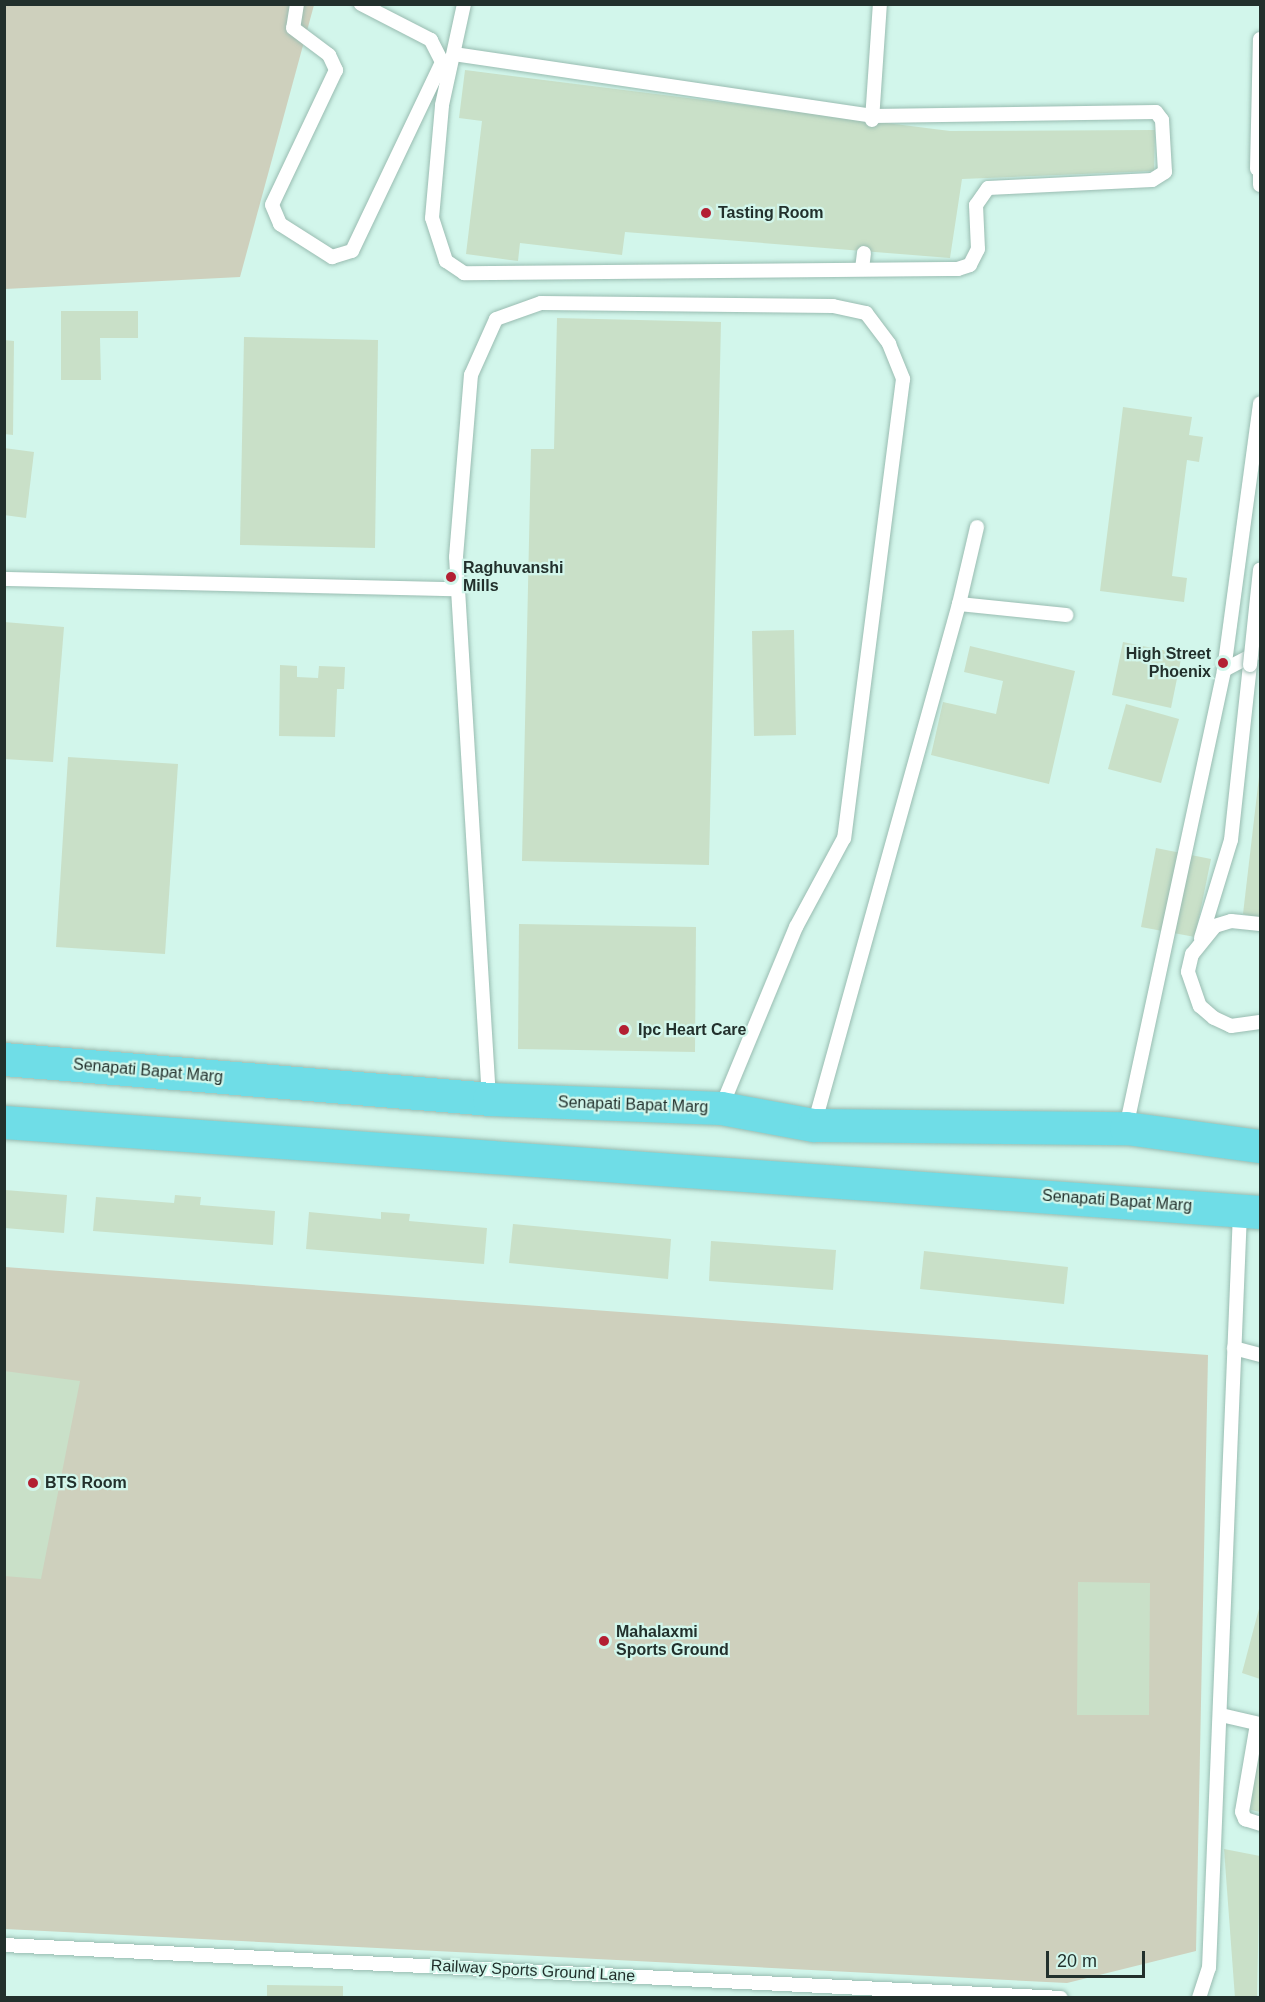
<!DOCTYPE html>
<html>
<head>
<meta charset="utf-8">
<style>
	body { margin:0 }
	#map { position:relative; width:1265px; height:2002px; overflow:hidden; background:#d2f6eb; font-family:Arial,sans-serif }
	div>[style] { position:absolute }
	.green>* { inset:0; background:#ced0bd }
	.building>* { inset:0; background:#c9e0c8 }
	.roads { filter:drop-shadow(0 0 2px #99bcb1) drop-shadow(0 0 2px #99bcb1) }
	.service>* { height:14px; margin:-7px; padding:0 7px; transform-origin:7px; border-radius:7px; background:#fff }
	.primary>* { height:33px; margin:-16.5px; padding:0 16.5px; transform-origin:16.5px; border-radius:16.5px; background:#6fdde7 }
	.bridges { filter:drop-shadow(0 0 2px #99bcb1) drop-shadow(0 0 2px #99bcb1) }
	.service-bridge>* { height:14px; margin:-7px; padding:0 7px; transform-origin:7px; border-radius:7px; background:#fff }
	.dots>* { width:16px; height:16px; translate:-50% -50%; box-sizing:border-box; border:3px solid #d2f6eb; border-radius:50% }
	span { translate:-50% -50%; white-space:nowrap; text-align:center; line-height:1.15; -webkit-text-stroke:4.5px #d2f6eb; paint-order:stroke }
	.poi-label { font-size:16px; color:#22302c; font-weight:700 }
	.left { translate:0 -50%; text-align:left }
	.right { translate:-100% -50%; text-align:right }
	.street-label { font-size:16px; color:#22302c }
	.frame { position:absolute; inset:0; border:6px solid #22302c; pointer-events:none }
	.scale { position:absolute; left:1046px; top:1951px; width:99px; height:27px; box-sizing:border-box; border:3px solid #22302c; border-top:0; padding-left:8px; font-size:18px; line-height:21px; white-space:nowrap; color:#22302c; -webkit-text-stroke:4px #d2f6eb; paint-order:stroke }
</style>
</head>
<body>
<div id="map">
	<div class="green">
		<div style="clip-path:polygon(5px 5px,314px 5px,240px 277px,5px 289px)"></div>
		<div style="clip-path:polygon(5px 1267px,1208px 1355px,1196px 1951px,1067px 1983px,5px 1929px)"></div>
	</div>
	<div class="building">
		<div style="clip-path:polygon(465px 70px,950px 131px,1155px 130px,1154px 171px,962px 179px,950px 258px,625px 232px,622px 255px,520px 243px,518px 261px,466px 254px,482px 121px,459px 118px)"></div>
		<div style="clip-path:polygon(61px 311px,138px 311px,138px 338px,100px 338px,101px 380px,61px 380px)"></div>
		<div style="clip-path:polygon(557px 318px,721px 322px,709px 865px,522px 861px,531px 449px,554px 449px)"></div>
		<div style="clip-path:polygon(244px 337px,378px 340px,375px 548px,240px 545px)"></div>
		<div style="clip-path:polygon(4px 340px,14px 341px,13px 435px,4px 434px)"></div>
		<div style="clip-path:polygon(1123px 407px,1192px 417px,1189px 435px,1203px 437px,1199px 462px,1187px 460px,1172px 576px,1187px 578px,1184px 602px,1100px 591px)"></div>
		<div style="clip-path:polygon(4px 448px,34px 452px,26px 518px,4px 515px)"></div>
		<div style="clip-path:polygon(4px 622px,64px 627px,53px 762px,4px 759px)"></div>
		<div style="clip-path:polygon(794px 630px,796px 735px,754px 736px,752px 631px)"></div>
		<div style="clip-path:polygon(1123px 642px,1182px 654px,1171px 708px,1112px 695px)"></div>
		<div style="clip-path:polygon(970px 646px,1075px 671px,1049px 784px,931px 755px,943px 702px,996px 714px,1003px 681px,964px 672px)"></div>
		<div style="clip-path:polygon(280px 665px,297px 666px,297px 677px,318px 678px,319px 666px,345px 667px,344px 689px,337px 689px,335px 737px,279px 736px)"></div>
		<div style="clip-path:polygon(1126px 704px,1179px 719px,1161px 783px,1108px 769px)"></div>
		<div style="clip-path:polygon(68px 757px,178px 764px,165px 954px,56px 947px)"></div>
		<div style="clip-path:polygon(1259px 777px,1260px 777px,1260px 919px,1243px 914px)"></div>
		<div style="clip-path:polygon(1156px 848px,1211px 859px,1195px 937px,1141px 927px)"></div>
		<div style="clip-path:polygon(519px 924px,696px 927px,695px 1052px,518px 1049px)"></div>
		<div style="clip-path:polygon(5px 1190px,67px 1195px,64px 1233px,5px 1228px)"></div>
		<div style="clip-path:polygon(175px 1195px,201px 1197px,200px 1205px,275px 1211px,273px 1245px,93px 1231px,96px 1197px,174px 1203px)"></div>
		<div style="clip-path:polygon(309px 1212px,381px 1219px,381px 1212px,410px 1214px,409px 1221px,487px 1228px,484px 1264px,306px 1249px)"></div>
		<div style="clip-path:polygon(513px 1224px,671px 1239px,668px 1279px,509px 1263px)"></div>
		<div style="clip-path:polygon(711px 1241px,836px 1250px,833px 1290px,709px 1281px)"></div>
		<div style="clip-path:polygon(924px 1251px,1068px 1267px,1064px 1304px,920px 1289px)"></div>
		<div style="clip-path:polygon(4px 1371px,80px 1381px,41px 1579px,4px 1576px)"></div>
		<div style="clip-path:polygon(1078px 1582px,1150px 1583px,1149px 1715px,1077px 1715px)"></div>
		<div style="clip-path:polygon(1260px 1605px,1260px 1679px,1242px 1673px)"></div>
		<div style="clip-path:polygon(1260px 1738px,1260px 1812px,1247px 1809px)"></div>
		<div style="clip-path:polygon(1224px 1849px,1260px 1856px,1257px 1998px,1235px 1998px)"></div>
		<div style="clip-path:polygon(267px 1985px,343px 1986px,343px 1998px,267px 1998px)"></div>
	</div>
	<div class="roads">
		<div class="service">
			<div style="left:297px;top:4px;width:24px;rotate:99deg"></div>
			<div style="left:293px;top:28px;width:45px;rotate:36.9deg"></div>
			<div style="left:329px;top:55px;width:17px;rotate:65deg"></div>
			<div style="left:336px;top:70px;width:149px;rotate:115.4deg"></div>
			<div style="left:272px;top:205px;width:21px;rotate:67deg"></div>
			<div style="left:280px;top:224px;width:62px;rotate:32.4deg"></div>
			<div style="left:332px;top:257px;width:21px;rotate:-17deg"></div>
			<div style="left:352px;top:251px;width:209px;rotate:-64.5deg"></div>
			<div style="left:442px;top:62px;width:25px;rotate:-117deg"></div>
			<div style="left:431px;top:40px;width:79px;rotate:-152.8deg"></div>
			<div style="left:454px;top:54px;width:423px;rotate:8.4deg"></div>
			<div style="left:872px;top:116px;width:284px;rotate:-0.8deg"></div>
			<div style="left:1156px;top:112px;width:10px;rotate:53deg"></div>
			<div style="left:1162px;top:120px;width:52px;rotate:86.7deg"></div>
			<div style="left:1165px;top:172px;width:15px;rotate:148deg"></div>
			<div style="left:1152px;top:180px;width:164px;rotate:177.2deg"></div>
			<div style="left:988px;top:188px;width:21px;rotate:125deg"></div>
			<div style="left:976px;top:205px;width:44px;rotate:87.4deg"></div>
			<div style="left:978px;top:249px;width:18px;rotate:117deg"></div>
			<div style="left:970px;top:265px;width:13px;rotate:162deg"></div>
			<div style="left:958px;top:269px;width:494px;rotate:179.5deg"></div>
			<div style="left:464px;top:273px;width:22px;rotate:-146deg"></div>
			<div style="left:446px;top:261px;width:45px;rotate:-108deg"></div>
			<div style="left:432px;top:218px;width:113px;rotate:-84.9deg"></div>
			<div style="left:442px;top:105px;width:103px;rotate:-77.7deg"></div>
			<div style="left:872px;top:120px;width:116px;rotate:-86.1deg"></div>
			<div style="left:1260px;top:167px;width:18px;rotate:90deg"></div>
			<div style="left:1257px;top:169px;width:130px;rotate:-88.7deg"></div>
			<div style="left:862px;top:269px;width:16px;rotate:-83deg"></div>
			<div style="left:4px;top:579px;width:454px;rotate:1.3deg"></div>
			<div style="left:959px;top:604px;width:79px;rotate:-76.8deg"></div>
			<div style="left:1224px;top:670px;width:41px;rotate:-27.8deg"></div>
			<div style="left:1260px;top:924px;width:29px;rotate:-174deg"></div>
			<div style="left:1231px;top:921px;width:17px;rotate:163deg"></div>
			<div style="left:1215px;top:926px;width:36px;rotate:129deg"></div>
			<div style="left:1192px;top:954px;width:18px;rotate:103deg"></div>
			<div style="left:1188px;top:972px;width:36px;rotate:71deg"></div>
			<div style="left:1200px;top:1006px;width:18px;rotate:41deg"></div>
			<div style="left:1214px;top:1018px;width:19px;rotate:25deg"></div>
			<div style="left:1231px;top:1026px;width:29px;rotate:-8deg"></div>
			<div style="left:1201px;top:938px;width:102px;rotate:-73deg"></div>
			<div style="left:1231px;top:840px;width:176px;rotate:-83.8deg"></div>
			<div style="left:489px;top:1099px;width:543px;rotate:-93.48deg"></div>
			<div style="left:456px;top:557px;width:183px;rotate:-85.3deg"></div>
			<div style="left:471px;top:375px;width:61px;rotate:-65.9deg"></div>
			<div style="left:496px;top:319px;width:48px;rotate:-19.6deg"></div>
			<div style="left:541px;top:303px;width:292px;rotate:0.6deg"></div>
			<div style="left:833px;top:306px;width:34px;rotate:12deg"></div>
			<div style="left:866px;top:313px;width:39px;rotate:53deg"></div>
			<div style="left:889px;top:344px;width:38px;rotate:68deg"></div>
			<div style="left:903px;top:379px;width:463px;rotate:97.3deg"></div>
			<div style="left:844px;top:838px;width:101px;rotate:118.3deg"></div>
			<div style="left:796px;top:927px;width:196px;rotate:112.5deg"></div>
			<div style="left:814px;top:1125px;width:541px;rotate:-74.45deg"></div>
			<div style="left:959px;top:604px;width:108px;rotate:5.9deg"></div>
			<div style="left:1126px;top:1128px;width:468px;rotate:-77.9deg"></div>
			<div style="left:1224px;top:670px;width:269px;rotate:-82.3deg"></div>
			<div style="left:1234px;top:1348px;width:27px;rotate:15deg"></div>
			<div style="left:1221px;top:1715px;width:40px;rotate:13deg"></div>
			<div style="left:1257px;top:1724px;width:89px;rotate:99.7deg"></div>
			<div style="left:1242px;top:1812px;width:8px;rotate:67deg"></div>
			<div style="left:1245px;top:1819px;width:16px;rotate:18deg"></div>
			<div style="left:4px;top:1945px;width:1058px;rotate:2.87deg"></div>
			<div style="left:1199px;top:1998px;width:32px;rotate:-72deg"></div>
			<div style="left:1209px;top:1968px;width:758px;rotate:-87.65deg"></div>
		</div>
		<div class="primary">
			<div style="left:4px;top:1059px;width:487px;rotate:4.7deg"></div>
			<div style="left:489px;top:1099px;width:232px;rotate:2.2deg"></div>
			<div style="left:721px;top:1108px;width:95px;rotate:10.4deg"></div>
			<div style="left:814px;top:1125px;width:312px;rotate:0.6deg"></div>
			<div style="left:1126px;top:1128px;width:135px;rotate:7.7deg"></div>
			<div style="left:4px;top:1122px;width:1259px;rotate:4.1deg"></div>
		</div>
	</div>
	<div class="bridges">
		<div class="service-bridge">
			<div style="left:1250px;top:665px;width:96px;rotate:-84deg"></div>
		</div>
	</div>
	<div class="dots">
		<div style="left:706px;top:213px;background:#b32033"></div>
		<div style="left:451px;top:577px;background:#b32033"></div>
		<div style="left:1223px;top:663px;background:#b32033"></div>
		<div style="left:624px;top:1030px;background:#b32033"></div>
		<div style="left:33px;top:1483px;background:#b32033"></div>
		<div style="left:604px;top:1641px;background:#b32033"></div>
	</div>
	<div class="poi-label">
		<span class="left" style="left:718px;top:213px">Tasting Room</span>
		<span class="left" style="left:463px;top:577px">Raghuvanshi<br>Mills</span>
		<span class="right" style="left:1211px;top:663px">High Street<br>Phoenix</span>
		<span class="left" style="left:638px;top:1030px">Ipc Heart Care</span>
		<span class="left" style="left:45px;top:1483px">BTS Room</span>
		<span class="left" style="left:616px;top:1641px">Mahalaxmi<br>Sports Ground</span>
	</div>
	<div class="street-label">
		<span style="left:148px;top:1071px;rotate:5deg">Senapati Bapat Marg</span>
		<span style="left:633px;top:1105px;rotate:2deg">Senapati Bapat Marg</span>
		<span style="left:1117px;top:1201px;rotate:4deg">Senapati Bapat Marg</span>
		<span style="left:533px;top:1971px;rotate:3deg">Railway Sports Ground Lane</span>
	</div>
	<div class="frame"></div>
	<div class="scale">20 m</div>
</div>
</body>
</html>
